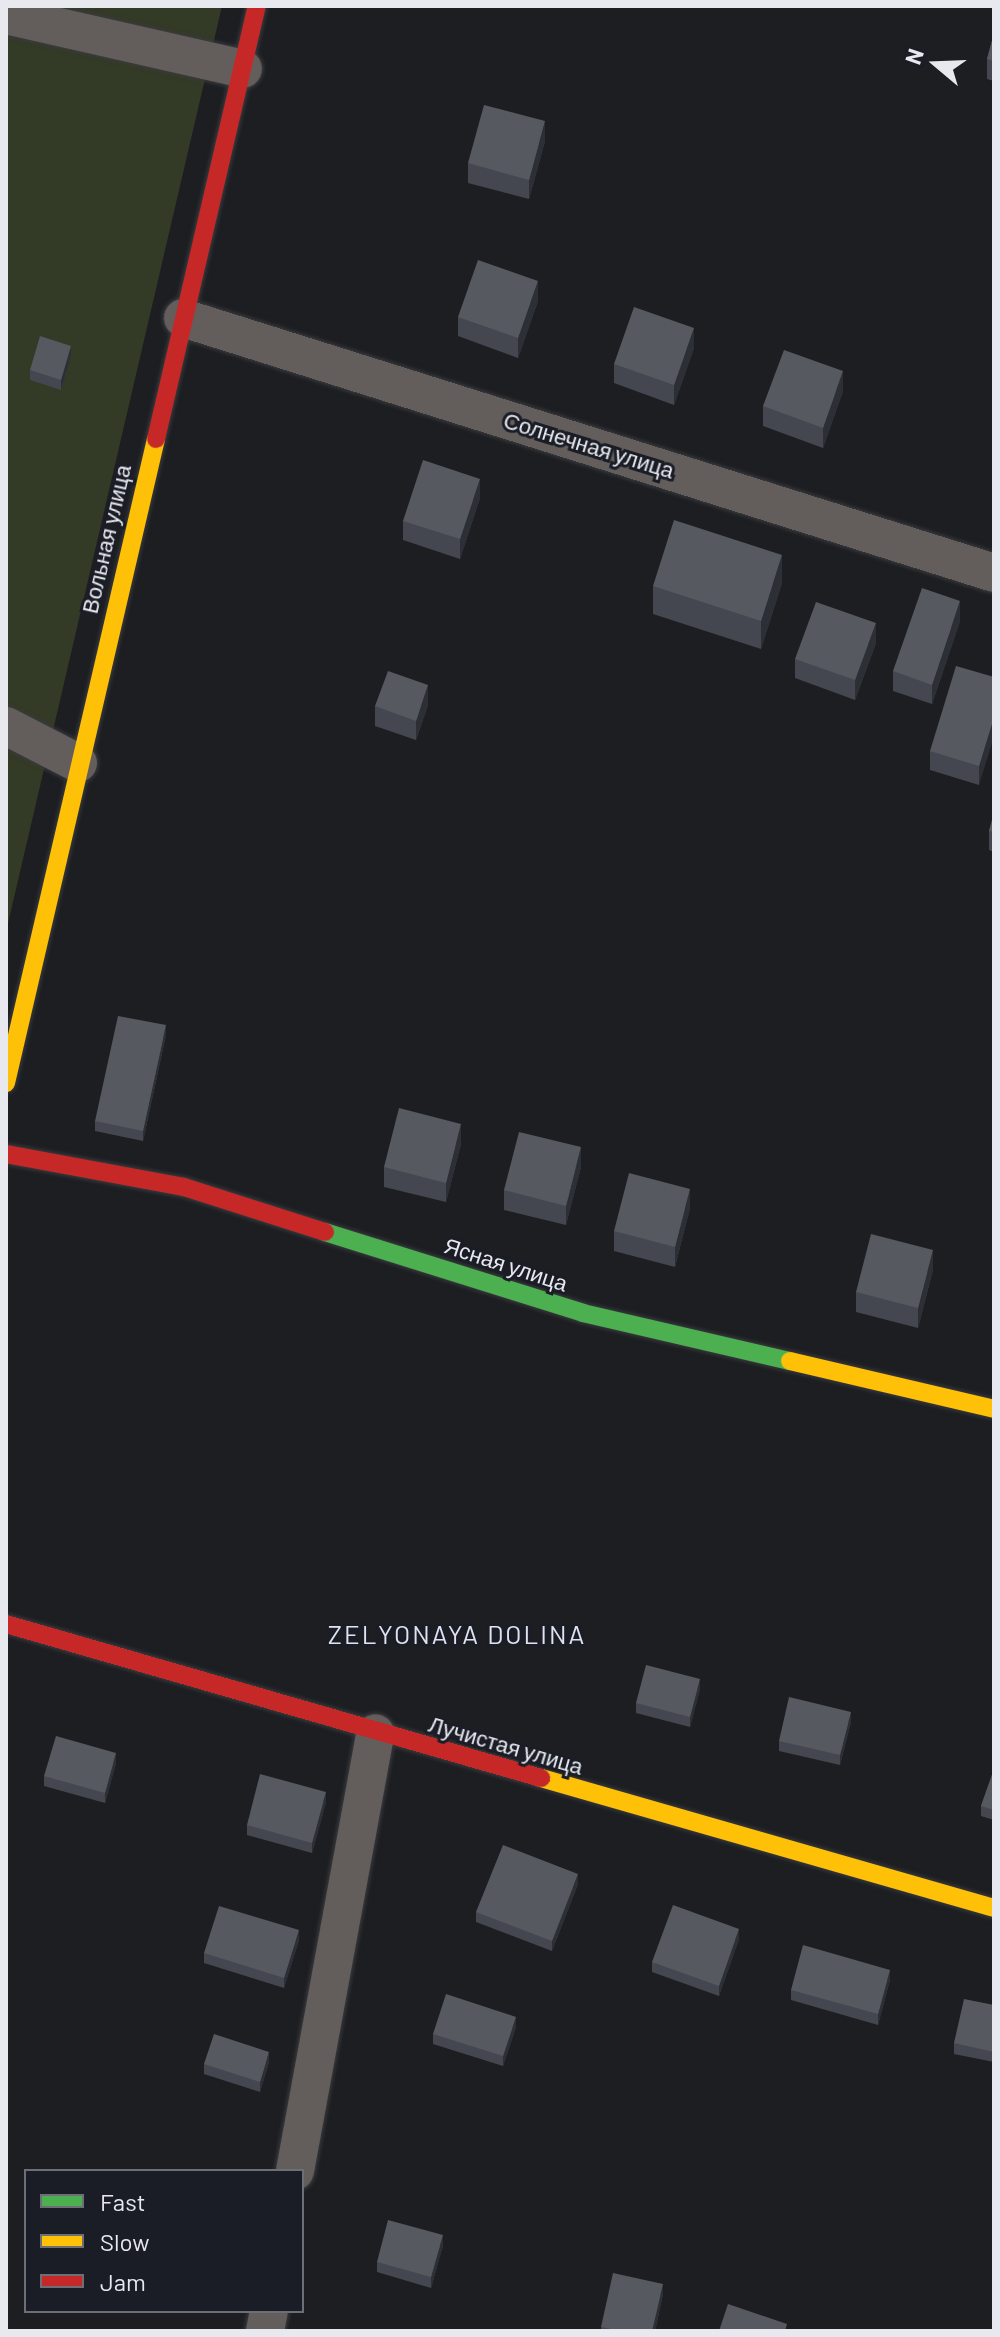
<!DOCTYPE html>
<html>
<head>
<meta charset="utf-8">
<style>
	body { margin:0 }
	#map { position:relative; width:1000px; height:2337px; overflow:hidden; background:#1d1e22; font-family:Barlow,sans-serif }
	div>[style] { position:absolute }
	.green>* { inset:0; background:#333a25 }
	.roads { filter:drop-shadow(0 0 2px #3a3b3e) drop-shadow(0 0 2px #3a3b3e) }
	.street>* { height:38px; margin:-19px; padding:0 19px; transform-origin:19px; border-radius:19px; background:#635d5c }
	.fast>* { height:18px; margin:-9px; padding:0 9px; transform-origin:9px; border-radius:9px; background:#4caf50 }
	.slow>* { height:18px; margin:-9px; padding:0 9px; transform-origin:9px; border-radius:9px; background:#ffc107 }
	.jam>* { height:18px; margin:-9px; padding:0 9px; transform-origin:9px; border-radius:9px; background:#c62828 }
	.wall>* { inset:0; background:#44474f }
	.shaded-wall>* { inset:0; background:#2d2f36 }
	.building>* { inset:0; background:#565960 }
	span { translate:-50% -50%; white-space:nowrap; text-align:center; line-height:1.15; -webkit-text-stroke:6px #1a1d25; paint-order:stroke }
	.street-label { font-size:22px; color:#e7e9ef }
	.quarter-label { font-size:26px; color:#dfe3ef; letter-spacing:2px }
	.frame { position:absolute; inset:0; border:8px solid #e7e9ef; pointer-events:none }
	.legend { position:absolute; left:24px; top:2169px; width:280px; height:144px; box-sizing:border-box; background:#1a1d25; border:2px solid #6c6f76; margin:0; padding:10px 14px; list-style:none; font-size:24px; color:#e7e9ef }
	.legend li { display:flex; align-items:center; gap:16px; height:40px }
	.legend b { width:40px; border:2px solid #6c6f76 }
	.north { position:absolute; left:896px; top:24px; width:80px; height:80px; -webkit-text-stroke:6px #1a1d25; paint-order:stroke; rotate:289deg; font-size:22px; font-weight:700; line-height:32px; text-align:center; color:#e7e9ef }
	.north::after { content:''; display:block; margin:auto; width:28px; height:36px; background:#e7e9ef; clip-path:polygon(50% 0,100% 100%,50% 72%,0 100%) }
</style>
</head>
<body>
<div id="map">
	<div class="green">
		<div style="clip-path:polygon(6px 6px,222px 6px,6px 932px)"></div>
	</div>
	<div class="roads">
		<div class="street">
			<div style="left:6px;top:15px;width:243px;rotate:12.8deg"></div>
			<div style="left:183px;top:318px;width:850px;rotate:17.45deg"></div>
			<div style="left:6px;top:726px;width:81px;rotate:27.2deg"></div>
			<div style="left:295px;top:2171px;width:445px;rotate:-79.6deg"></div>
			<div style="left:265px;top:2331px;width:20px;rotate:-79deg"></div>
		</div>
		<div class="fast">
			<div style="left:325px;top:1232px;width:270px;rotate:17.4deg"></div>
			<div style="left:583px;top:1313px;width:212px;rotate:13.1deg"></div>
		</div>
		<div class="slow">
			<div style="left:6px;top:1083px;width:661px;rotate:-76.89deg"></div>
			<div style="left:790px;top:1361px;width:210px;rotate:13.2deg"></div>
			<div style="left:541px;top:1778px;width:471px;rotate:16deg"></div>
		</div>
		<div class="jam">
			<div style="left:156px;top:439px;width:445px;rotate:-76.9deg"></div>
			<div style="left:6px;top:1154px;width:181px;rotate:10.5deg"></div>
			<div style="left:184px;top:1187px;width:148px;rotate:17.7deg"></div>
			<div style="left:6px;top:1624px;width:557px;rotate:16.06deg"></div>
		</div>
	</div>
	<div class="wall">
		<div style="clip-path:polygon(994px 33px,994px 81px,987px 79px,987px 59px)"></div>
		<div style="clip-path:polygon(545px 141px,529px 199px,468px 183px,468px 163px)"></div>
		<div style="clip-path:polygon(538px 301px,518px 358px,458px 336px,458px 317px)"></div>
		<div style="clip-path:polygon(694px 348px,674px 405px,614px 383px,614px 364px)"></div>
		<div style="clip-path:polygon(71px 356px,61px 390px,30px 380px,30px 370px)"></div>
		<div style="clip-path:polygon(843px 391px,823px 448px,763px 426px,763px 406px)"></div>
		<div style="clip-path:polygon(480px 498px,460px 559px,403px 540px,403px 521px)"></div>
		<div style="clip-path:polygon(782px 583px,761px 649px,653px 614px,653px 586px)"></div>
		<div style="clip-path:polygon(960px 621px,932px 704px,893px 691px,893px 671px)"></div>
		<div style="clip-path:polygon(876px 643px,855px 700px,795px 678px,795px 659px)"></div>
		<div style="clip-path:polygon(994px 677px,979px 785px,930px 770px,930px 751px)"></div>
		<div style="clip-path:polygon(428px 705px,416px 740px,375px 726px,375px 706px)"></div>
		<div style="clip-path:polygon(994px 813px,994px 852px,989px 850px,989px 831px)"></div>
		<div style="clip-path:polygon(166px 1035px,143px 1141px,95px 1131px,95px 1121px)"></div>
		<div style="clip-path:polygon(461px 1144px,446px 1202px,384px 1187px,384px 1167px)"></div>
		<div style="clip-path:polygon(581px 1167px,566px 1225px,504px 1210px,504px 1190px)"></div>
		<div style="clip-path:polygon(690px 1208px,675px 1267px,614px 1251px,614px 1231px)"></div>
		<div style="clip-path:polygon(933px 1270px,918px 1328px,856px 1312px,856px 1292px)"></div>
		<div style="clip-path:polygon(700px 1689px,690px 1727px,636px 1713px,636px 1703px)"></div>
		<div style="clip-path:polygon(851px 1722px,840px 1765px,779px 1751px,779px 1741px)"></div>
		<div style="clip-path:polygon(116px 1763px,105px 1803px,44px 1786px,44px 1776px)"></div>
		<div style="clip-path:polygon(994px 1769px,994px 1820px,981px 1816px,981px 1806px)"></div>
		<div style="clip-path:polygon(326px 1802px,312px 1853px,247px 1835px,247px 1825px)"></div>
		<div style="clip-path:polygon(578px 1884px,552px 1951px,476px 1922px,476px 1912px)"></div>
		<div style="clip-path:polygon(739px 1939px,719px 1996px,652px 1972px,652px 1962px)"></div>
		<div style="clip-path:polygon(299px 1940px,284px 1988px,204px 1963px,204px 1953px)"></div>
		<div style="clip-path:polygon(890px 1980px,878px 2025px,791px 2000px,791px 1990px)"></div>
		<div style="clip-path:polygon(994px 2005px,994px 2062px,954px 2054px,954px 2043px)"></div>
		<div style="clip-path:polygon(516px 2027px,503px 2066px,433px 2044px,433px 2034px)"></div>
		<div style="clip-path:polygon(269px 2062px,260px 2092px,204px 2074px,204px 2064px)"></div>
		<div style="clip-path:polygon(443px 2245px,431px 2288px,377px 2272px,377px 2262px)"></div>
		<div style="clip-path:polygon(663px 2294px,655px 2331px,601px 2331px,601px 2327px)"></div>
	</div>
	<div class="shaded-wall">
		<div style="clip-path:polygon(545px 121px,545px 141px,529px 199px,529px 180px)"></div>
		<div style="clip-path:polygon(538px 281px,538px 301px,518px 358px,518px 338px)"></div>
		<div style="clip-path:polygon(694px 328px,694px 348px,674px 405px,674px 385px)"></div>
		<div style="clip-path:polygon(71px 346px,71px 356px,61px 390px,61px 380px)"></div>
		<div style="clip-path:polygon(843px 371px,843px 391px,823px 448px,823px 428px)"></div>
		<div style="clip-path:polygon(480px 479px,480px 498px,460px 559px,460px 539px)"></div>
		<div style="clip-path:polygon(782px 555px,782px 583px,761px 649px,761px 621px)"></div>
		<div style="clip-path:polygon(960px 601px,960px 621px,932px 704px,932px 685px)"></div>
		<div style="clip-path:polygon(876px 623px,876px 643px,855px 700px,855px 680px)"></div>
		<div style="clip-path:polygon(428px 685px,428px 705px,416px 740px,416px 721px)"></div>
		<div style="clip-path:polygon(994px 718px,994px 737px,979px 785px,979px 766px)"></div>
		<div style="clip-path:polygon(166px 1025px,166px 1035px,143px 1141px,143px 1131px)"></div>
		<div style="clip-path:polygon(461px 1124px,461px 1144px,446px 1202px,446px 1183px)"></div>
		<div style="clip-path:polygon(581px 1147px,581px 1167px,566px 1225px,566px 1206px)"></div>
		<div style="clip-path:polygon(690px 1189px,690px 1208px,675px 1267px,675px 1247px)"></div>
		<div style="clip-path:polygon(933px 1250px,933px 1270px,918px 1328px,918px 1308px)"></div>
		<div style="clip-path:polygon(700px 1679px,700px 1689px,690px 1727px,690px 1717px)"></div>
		<div style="clip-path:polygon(851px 1712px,851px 1722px,840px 1765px,840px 1755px)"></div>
		<div style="clip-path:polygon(116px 1753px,116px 1763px,105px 1803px,105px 1793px)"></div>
		<div style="clip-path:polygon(326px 1792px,326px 1802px,312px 1853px,312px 1843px)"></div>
		<div style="clip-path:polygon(578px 1874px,578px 1884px,552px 1951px,552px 1941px)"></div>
		<div style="clip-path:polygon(739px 1929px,739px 1939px,719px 1996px,719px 1986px)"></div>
		<div style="clip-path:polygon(299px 1930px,299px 1940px,284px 1988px,284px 1978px)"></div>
		<div style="clip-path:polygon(890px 1970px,890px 1980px,878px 2025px,878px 2014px)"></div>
		<div style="clip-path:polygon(516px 2017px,516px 2027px,503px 2066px,503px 2056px)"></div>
		<div style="clip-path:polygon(269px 2052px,269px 2062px,260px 2092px,260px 2082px)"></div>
		<div style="clip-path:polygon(443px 2235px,443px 2245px,431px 2288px,431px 2277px)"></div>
		<div style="clip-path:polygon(663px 2284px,663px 2294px,655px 2331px,652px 2331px)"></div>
	</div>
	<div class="building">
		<div style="clip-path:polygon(994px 33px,994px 61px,987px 59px)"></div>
		<div style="clip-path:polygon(484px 105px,545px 121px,529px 180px,468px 163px)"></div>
		<div style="clip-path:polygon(478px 260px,538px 281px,518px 338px,458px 317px)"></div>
		<div style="clip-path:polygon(634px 307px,694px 328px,674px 385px,614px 364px)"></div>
		<div style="clip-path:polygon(40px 336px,71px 346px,61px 380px,30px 370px)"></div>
		<div style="clip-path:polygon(784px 350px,843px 371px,823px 428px,763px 406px)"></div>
		<div style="clip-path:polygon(423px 460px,480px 479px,460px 539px,403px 521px)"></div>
		<div style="clip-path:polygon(674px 520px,782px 555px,761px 621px,653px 586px)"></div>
		<div style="clip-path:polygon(922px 588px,960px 601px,932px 685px,893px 671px)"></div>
		<div style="clip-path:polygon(816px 602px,876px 623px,855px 680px,795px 659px)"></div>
		<div style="clip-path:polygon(956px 666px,994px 677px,994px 718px,979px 766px,930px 751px)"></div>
		<div style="clip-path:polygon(388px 671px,428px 685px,416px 721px,375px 706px)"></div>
		<div style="clip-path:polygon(994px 813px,994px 832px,989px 831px)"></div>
		<div style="clip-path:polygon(118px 1016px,166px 1025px,143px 1131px,95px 1121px)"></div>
		<div style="clip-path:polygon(399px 1108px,461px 1124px,446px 1183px,384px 1167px)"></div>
		<div style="clip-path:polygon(519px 1132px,581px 1147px,566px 1206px,504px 1190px)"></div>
		<div style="clip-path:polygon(629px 1173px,690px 1189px,675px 1247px,614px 1231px)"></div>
		<div style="clip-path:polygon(871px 1234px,933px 1250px,918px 1308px,856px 1292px)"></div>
		<div style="clip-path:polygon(646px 1665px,700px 1679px,690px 1717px,636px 1703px)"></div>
		<div style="clip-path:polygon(789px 1697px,851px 1712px,840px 1755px,779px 1741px)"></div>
		<div style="clip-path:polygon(56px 1736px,116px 1753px,105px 1793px,44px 1776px)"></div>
		<div style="clip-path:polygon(994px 1769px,994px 1810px,981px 1806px)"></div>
		<div style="clip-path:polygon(260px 1774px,326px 1792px,312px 1843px,247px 1825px)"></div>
		<div style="clip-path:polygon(503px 1845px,578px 1874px,552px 1941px,476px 1912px)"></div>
		<div style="clip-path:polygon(673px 1905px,739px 1929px,719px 1986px,652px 1962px)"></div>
		<div style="clip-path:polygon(219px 1906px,299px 1930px,284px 1978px,204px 1953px)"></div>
		<div style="clip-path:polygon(803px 1945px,890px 1970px,878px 2014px,791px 1990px)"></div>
		<div style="clip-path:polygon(446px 1994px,516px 2017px,503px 2056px,433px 2034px)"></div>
		<div style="clip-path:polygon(964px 1999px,994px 2005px,994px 2052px,954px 2043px)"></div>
		<div style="clip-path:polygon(214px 2034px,269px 2052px,260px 2082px,204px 2064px)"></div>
		<div style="clip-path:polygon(388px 2220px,443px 2235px,431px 2277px,377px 2262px)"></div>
		<div style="clip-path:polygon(613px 2273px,663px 2284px,652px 2331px,621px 2331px,601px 2327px)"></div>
		<div style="clip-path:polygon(728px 2304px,787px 2324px,785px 2331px,719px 2331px)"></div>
	</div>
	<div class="street-label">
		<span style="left:589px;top:445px;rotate:17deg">Солнечная улица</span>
		<span style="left:106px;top:539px;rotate:-77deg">Вольная улица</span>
		<span style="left:506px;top:1264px;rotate:18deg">Ясная улица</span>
		<span style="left:506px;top:1745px;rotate:16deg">Лучистая улица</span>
	</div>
	<div class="quarter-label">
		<span style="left:457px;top:1634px">ZELYONAYA DOLINA</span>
	</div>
	<div class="frame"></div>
	<ul class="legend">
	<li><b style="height:10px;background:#4caf50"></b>Fast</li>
	<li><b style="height:10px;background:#ffc107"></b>Slow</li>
	<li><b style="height:10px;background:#c62828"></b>Jam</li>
	</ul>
	<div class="north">N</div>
</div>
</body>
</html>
